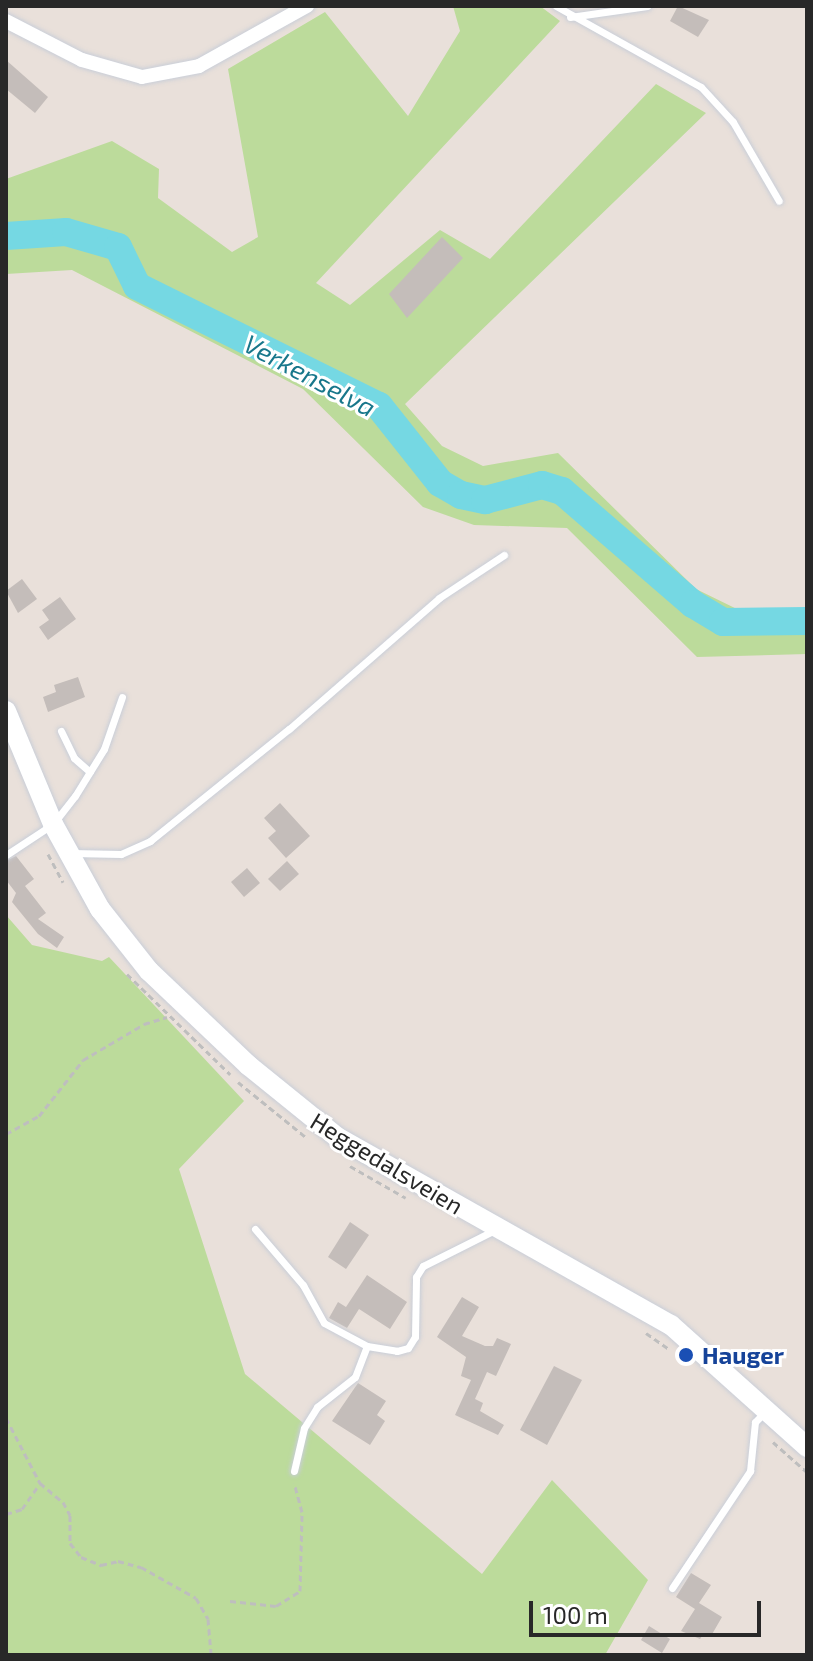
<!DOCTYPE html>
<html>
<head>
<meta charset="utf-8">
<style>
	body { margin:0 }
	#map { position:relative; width:813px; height:1661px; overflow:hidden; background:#e9e0da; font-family:"Exo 2",sans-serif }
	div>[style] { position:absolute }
	.green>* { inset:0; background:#bcdb9b }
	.river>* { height:28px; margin:-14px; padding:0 14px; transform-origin:14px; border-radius:14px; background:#75d8e3 }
	.building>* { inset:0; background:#c4bdba }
	.path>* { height:3px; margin-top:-1.5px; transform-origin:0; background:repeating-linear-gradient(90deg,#bebebe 0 6px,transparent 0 10px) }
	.roads { filter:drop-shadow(0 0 2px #c9ced8) drop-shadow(0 0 2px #c9ced8) }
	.lane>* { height:7px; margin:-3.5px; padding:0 3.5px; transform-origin:3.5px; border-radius:3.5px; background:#fff }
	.street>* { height:14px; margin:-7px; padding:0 7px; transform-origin:7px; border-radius:7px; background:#fff }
	.secondary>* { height:20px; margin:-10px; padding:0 10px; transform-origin:10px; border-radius:10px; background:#fff }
	.dots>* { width:22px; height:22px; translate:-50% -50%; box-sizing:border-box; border:4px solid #fff; border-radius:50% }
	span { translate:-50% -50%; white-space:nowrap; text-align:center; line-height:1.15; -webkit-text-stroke:6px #fff; paint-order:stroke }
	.street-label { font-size:24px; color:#282828 }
	.transit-label { font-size:24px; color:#164399; font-weight:700 }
	.left { translate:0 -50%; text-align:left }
	.water-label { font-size:26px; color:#18778b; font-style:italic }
	.frame { position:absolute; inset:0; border:8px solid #282828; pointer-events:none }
	.scale { position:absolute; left:529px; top:1601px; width:232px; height:36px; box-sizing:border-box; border:4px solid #282828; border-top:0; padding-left:10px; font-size:24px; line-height:28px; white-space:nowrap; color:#282828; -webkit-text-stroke:6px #fff; paint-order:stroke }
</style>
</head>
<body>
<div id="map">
	<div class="green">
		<div style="clip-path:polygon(453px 6px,540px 6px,560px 21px,316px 283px,350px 305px,440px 230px,490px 259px,656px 84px,706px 113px,405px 404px,442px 446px,483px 466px,558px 453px,696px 589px,745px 613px,807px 612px,807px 654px,697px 657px,567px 528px,474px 525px,423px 507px,303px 389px,72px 270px,6px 274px,6px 179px,112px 141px,159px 169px,158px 198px,232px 252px,258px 237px,228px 69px,325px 12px,408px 116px,460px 31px)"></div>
		<div style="clip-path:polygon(6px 915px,32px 945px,102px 961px,109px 957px,244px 1101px,179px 1169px,245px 1374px,482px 1574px,552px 1480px,648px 1580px,605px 1655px,6px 1655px)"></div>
	</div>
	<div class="river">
		<div style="left:6px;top:236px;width:60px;rotate:-3.8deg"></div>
		<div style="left:66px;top:232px;width:54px;rotate:16.1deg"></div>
		<div style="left:118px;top:247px;width:43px;rotate:64deg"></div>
		<div style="left:137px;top:286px;width:270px;rotate:26.4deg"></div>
		<div style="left:379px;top:406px;width:98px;rotate:51.6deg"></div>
		<div style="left:440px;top:483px;width:24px;rotate:30deg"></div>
		<div style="left:461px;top:495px;width:25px;rotate:12deg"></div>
		<div style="left:485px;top:500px;width:59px;rotate:-14.7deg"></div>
		<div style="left:542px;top:485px;width:21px;rotate:17deg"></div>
		<div style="left:562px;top:491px;width:173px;rotate:40.8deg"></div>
		<div style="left:693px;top:604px;width:35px;rotate:31deg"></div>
		<div style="left:723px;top:622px;width:84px;rotate:-0.7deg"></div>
	</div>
	<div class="building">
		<div style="clip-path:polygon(678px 6px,709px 20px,698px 37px,670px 21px)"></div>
		<div style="clip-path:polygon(6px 60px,48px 97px,35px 113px,6px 89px)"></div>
		<div style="clip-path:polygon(442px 237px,463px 258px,407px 318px,389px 294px)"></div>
		<div style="clip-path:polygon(22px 579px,37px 599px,18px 613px,6px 591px)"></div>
		<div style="clip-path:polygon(60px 597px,76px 619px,48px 640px,39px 627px,49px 620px,42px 610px)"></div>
		<div style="clip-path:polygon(78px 677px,85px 697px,48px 712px,43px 697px,56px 692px,54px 685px)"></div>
		<div style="clip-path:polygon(280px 803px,310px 836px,286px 858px,268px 838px,276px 831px,264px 818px)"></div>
		<div style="clip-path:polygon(16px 856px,34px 879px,25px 886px,46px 913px,38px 919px,64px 937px,57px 948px,38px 934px,12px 902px,16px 893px,6px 880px,6px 861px)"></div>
		<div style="clip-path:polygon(287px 861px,299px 874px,280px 891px,268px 879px)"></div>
		<div style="clip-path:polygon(247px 868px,260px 883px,244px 897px,231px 882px)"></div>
		<div style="clip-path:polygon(350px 1222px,369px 1235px,346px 1269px,328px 1257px)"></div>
		<div style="clip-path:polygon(367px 1275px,407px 1302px,390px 1329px,359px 1309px,347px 1328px,329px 1318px,338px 1302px,346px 1307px)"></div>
		<div style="clip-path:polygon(462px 1297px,479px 1307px,462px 1336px,485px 1346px,493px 1346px,497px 1338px,511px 1344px,496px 1376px,487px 1372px,475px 1399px,483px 1403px,480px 1411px,504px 1425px,498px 1435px,455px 1415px,471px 1380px,461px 1376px,466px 1357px,437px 1337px)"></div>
		<div style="clip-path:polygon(554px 1366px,582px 1380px,547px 1445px,520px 1430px)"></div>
		<div style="clip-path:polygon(358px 1383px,386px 1401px,377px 1415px,385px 1421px,370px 1445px,332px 1421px)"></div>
		<div style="clip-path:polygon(691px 1573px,711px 1585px,699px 1603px,722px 1617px,711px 1636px,704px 1633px,700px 1639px,681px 1631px,695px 1609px,676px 1597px)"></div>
		<div style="clip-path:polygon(649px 1626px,670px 1639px,662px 1653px,641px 1640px)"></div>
	</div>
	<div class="path">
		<div style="left:48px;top:854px;width:32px;rotate:62deg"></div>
		<div style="left:127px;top:974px;width:144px;rotate:44.2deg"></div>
		<div style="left:238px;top:1082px;width:89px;rotate:39.1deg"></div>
		<div style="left:6px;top:1134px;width:38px;rotate:-29deg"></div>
		<div style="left:39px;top:1116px;width:71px;rotate:-51.8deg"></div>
		<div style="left:83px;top:1060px;width:71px;rotate:-30.5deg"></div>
		<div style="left:144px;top:1024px;width:24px;rotate:-17deg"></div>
		<div style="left:350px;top:1166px;width:64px;rotate:29.7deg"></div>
		<div style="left:646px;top:1333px;width:28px;rotate:35deg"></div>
		<div style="left:6px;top:1418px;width:73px;rotate:62.4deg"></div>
		<div style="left:40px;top:1483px;width:30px;rotate:40deg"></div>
		<div style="left:63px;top:1502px;width:15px;rotate:62deg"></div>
		<div style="left:70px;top:1515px;width:28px;rotate:90deg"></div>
		<div style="left:70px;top:1543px;width:18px;rotate:52deg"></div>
		<div style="left:81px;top:1557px;width:22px;rotate:22deg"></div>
		<div style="left:101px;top:1565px;width:17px;rotate:-13deg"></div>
		<div style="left:118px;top:1561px;width:24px;rotate:15deg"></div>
		<div style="left:141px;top:1567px;width:63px;rotate:29.4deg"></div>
		<div style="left:196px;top:1598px;width:24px;rotate:60deg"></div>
		<div style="left:208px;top:1619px;width:36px;rotate:85deg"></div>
		<div style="left:773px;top:1442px;width:45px;rotate:41.4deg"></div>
		<div style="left:6px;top:1514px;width:17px;rotate:-17deg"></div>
		<div style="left:22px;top:1509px;width:32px;rotate:-55deg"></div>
		<div style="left:230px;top:1601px;width:46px;rotate:6.2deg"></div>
		<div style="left:276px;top:1606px;width:28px;rotate:-32deg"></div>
		<div style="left:300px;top:1591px;width:79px;rotate:-88.5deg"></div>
		<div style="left:302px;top:1512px;width:30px;rotate:-105deg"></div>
	</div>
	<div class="roads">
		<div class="lane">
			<div style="left:556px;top:6px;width:166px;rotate:29.2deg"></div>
			<div style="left:701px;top:87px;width:47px;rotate:47.6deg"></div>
			<div style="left:733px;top:122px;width:91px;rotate:59.8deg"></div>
			<div style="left:570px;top:17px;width:78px;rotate:-8.1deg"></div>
			<div style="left:61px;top:731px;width:30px;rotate:64deg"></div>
			<div style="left:74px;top:758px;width:21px;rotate:41deg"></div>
			<div style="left:71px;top:853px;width:50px;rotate:1.1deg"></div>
			<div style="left:121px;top:854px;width:32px;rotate:-24deg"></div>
			<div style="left:150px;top:841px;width:179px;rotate:-38.9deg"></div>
			<div style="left:289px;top:729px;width:199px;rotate:-41.1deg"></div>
			<div style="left:439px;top:598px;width:78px;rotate:-33.5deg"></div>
			<div style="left:6px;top:855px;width:56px;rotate:-33.4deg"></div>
			<div style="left:53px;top:824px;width:36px;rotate:-52deg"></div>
			<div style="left:75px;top:796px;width:55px;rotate:-58.3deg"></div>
			<div style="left:104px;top:749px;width:55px;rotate:-70.9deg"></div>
			<div style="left:255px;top:1229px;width:74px;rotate:49.4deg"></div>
			<div style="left:303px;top:1285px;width:43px;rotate:61.1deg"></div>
			<div style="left:324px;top:1323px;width:49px;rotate:28.1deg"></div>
			<div style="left:367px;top:1346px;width:30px;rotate:9deg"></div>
			<div style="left:397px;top:1351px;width:11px;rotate:-15deg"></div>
			<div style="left:408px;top:1348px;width:13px;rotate:-58deg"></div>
			<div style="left:415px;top:1337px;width:60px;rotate:-89deg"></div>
			<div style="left:416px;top:1277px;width:13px;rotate:-58deg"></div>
			<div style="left:423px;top:1266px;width:80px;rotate:-26.6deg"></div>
			<div style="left:294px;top:1471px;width:44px;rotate:-76.9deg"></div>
			<div style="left:304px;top:1428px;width:25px;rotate:-58deg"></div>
			<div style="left:317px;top:1407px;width:48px;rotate:-38.3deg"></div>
			<div style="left:355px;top:1377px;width:33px;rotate:-69deg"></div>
			<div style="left:672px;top:1588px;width:141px;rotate:-56.3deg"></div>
			<div style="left:750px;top:1471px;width:49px;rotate:-84.2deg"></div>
			<div style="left:755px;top:1422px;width:13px;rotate:-45deg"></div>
		</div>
		<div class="street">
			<div style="left:6px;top:21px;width:85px;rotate:27.2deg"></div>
			<div style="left:82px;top:60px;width:62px;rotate:15.8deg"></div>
			<div style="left:142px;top:77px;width:58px;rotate:-10.9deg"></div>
			<div style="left:199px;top:66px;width:124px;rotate:-29.1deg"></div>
		</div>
		<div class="secondary">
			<div style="left:6px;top:711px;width:122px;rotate:67.4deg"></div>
			<div style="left:53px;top:824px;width:97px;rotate:61.1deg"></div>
			<div style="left:100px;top:909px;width:79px;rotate:51.7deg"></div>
			<div style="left:149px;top:971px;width:137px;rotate:43.5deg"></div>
			<div style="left:248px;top:1065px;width:114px;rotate:39deg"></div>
			<div style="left:337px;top:1137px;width:383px;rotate:29.4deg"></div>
			<div style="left:671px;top:1325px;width:183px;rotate:41.9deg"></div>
		</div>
	</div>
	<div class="dots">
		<div style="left:686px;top:1355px;background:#1a4fb4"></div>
	</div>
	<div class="street-label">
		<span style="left:387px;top:1163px;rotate:31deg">Heggedalsveien</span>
	</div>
	<div class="transit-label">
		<span class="left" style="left:702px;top:1355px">Hauger</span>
	</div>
	<div class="water-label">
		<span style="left:310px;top:375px;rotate:28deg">Verkenselva</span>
	</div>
	<div class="frame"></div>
	<div class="scale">100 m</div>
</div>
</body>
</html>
